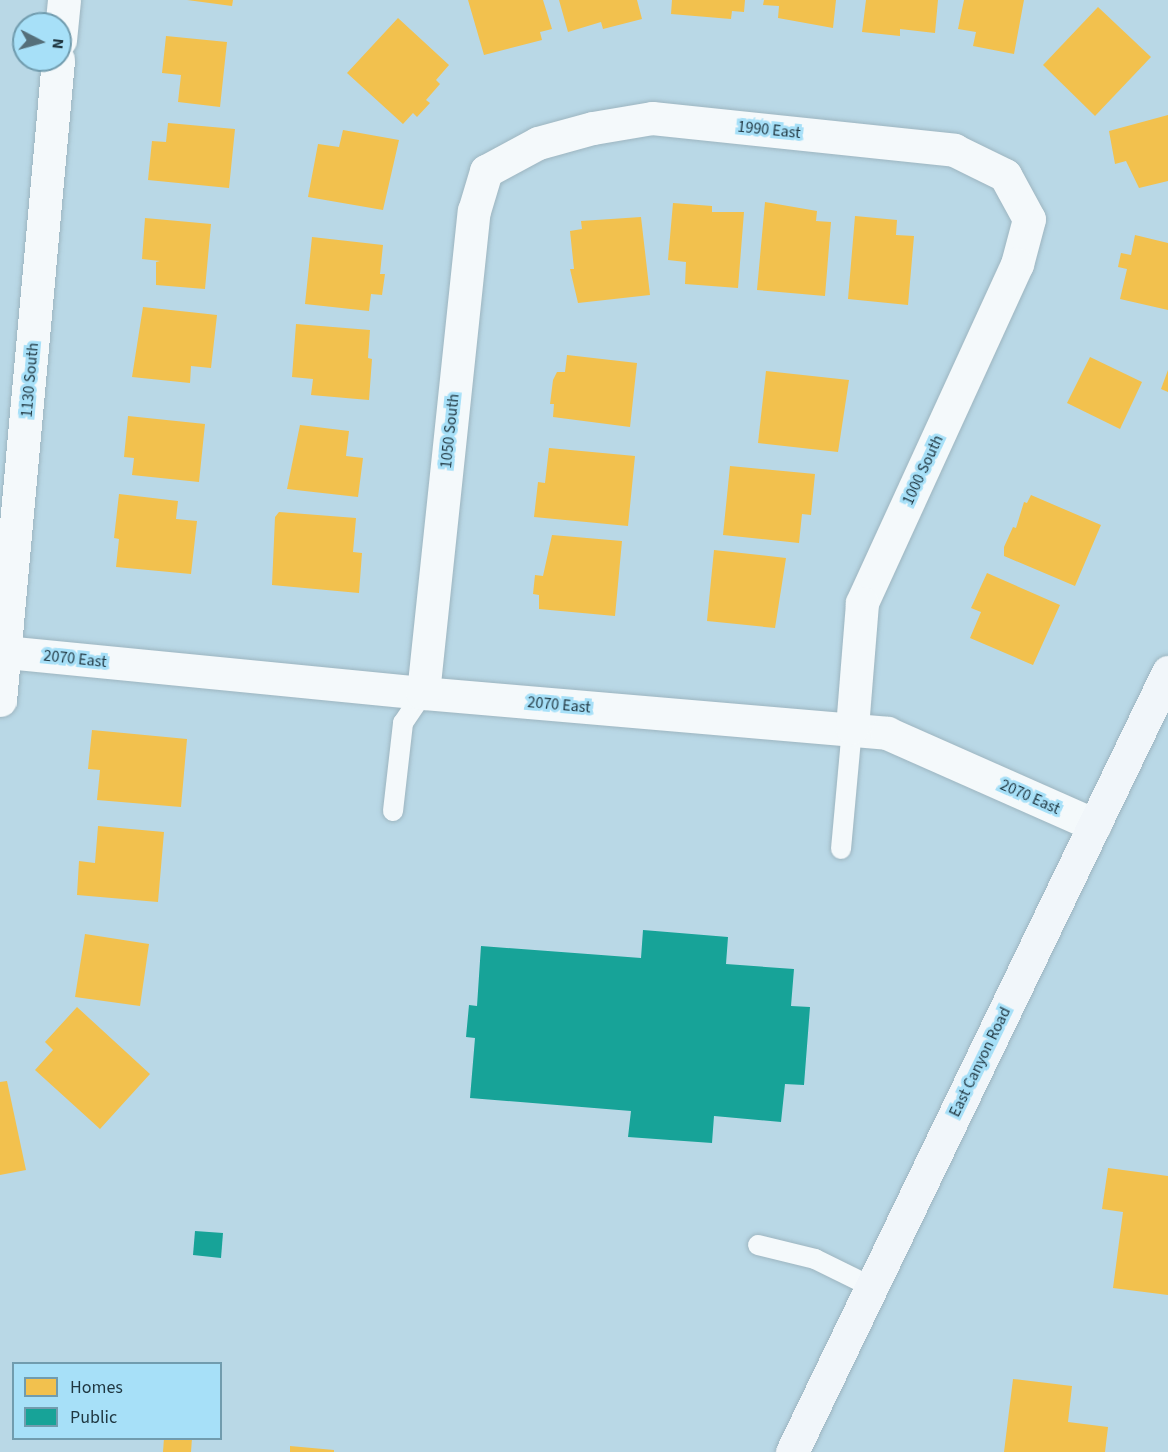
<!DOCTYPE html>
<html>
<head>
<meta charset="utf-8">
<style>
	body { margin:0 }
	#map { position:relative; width:1168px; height:1452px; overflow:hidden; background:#b9d8e6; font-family:"Source Sans 3",sans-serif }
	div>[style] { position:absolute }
	.homes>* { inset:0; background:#f2c14e }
	.public>* { inset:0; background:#17a398 }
	.roads { filter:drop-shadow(0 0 2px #9db5c0) drop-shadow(0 0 2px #9db5c0) }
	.lane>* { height:20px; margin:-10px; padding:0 10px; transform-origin:10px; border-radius:10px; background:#f4f9fb }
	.street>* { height:33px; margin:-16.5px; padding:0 16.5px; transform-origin:16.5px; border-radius:16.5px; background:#f4f9fb }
	.secondary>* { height:33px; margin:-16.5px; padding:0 16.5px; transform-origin:16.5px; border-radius:16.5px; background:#f1f6fa }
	span { translate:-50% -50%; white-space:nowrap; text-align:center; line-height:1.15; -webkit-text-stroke:6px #a7e0f8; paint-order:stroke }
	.street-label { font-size:16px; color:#1f3640 }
	.legend { position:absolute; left:12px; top:1362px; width:210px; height:78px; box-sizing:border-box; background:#a7e0f8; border:2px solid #719cae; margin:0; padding:8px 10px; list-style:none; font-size:18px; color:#1f3640 }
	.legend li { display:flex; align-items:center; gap:12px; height:30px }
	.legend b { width:30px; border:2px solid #719cae }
	.north { position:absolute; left:12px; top:12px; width:60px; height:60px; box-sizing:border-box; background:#a7e0f8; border:2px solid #719cae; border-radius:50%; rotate:96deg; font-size:16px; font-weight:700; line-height:24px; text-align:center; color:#1f3640 }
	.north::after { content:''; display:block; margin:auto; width:21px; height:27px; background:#556f7a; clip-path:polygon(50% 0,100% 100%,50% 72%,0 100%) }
</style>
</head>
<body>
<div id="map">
	<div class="homes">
		<div style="clip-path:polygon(187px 0,233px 0,232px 6px)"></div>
		<div style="clip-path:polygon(468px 0,543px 0,552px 29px,540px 32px,542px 40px,484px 55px)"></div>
		<div style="clip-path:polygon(559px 0,637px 0,642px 19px,603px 29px,601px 22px,568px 32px)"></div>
		<div style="clip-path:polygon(672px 0,745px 0,744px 12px,732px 11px,731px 19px,671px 14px)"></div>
		<div style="clip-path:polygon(764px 0,836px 0,833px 28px,778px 18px,779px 6px,763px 5px)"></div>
		<div style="clip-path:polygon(866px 0,938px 0,935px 33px,900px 29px,900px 36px,862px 32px)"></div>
		<div style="clip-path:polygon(964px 0,1024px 0,1014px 54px,973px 46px,976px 32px,958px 29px)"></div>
		<div style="clip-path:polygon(1098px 7px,1151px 57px,1095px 116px,1043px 65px)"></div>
		<div style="clip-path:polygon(398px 18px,449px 65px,436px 80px,440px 84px,426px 100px,430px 103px,417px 117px,413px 113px,403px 124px,347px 73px)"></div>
		<div style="clip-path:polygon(166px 36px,227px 42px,220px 107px,178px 102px,181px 75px,162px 73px)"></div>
		<div style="clip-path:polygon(1168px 115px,1168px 181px,1139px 188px,1126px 161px,1115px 164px,1109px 131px)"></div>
		<div style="clip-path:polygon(168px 123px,235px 129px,229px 188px,148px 180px,152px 141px,166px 142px)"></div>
		<div style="clip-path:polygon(343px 130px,399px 140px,383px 210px,308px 197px,318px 144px,339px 147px)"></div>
		<div style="clip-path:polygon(765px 202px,817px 211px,816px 221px,831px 222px,825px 296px,757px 290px)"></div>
		<div style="clip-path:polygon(673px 203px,712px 206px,712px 212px,744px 212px,738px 288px,685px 284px,686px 262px,668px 260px)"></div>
		<div style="clip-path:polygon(855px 216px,897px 220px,896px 235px,914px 236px,908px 305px,848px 299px)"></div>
		<div style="clip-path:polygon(641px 217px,650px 295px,578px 303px,570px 269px,574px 269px,570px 231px,582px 229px,581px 221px)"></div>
		<div style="clip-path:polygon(145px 218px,211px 224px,205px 289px,156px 285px,156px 262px,160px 261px,142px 259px)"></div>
		<div style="clip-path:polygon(1135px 235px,1168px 243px,1168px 310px,1120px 299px,1127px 269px,1118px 267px,1121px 253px,1131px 255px)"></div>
		<div style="clip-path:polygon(312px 237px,383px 245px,380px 274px,385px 274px,382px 295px,371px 294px,369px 311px,305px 304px)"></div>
		<div style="clip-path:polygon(143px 307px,217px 315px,211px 368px,191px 366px,190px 383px,132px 377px)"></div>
		<div style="clip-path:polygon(296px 324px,370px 330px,368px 358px,372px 359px,369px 400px,311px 395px,313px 379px,292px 377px)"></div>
		<div style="clip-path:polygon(567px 355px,637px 363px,630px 427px,553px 417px,554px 404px,550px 404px,553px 380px,557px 372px,565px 372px)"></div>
		<div style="clip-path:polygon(1090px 357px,1142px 382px,1120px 429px,1067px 403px)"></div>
		<div style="clip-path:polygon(1168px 370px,1168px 392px,1161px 389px)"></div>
		<div style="clip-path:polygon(766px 371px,849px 380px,838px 452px,758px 443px)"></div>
		<div style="clip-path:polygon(128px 416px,205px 424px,199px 482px,132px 475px,134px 458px,124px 457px)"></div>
		<div style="clip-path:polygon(300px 425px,349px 431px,346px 456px,363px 458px,358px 497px,287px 489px)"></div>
		<div style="clip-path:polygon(549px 448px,635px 456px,628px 526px,534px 517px,538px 482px,545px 483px)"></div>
		<div style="clip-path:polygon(730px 466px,815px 474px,811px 515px,802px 514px,799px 543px,723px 535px)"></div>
		<div style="clip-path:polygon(119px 494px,178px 501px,176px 519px,197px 521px,191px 574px,116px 567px,119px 539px,114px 538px)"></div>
		<div style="clip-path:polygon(1031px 495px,1101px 525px,1075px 586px,1004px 556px,1004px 547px,1013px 527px,1016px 528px,1024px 502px,1027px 503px)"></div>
		<div style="clip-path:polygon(279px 512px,356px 518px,353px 552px,362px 553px,359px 593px,272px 585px,275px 517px)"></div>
		<div style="clip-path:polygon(552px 535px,622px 541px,615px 616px,539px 609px,539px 595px,533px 594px,535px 575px,543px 576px)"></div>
		<div style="clip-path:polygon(714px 550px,786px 558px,775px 628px,707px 621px)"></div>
		<div style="clip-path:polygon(987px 573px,1060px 605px,1033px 665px,970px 638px,981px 612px,971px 608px)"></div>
		<div style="clip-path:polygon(92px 730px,187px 739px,181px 807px,97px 800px,100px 770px,88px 769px)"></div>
		<div style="clip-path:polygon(98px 826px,164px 832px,158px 902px,77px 895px,79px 861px,95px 863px)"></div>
		<div style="clip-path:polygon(85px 934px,149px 944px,140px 1006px,75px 997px)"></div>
		<div style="clip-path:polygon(77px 1007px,150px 1074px,100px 1129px,35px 1070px,53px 1050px,45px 1042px)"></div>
		<div style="clip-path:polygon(7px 1081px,26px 1170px,0 1175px,0 1082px)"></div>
		<div style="clip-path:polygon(1108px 1168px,1168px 1176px,1168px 1295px,1113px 1288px,1123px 1212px,1102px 1209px)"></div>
		<div style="clip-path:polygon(1013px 1379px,1072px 1386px,1068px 1422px,1108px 1427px,1105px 1452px,1004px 1452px)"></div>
		<div style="clip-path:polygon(164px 1438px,192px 1438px,191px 1452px,163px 1452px)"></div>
		<div style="clip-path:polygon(290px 1446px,334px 1450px,334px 1452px,290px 1452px)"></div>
	</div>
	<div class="public">
		<div style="clip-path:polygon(643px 930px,728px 937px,726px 964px,794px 969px,791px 1006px,810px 1007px,804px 1085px,785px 1084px,781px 1122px,714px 1116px,712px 1143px,628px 1137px,631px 1111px,470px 1098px,475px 1038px,466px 1037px,469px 1005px,477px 1006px,481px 946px,641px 958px)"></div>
		<div style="clip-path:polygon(195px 1231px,223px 1233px,221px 1258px,193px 1255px)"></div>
	</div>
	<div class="roads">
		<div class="lane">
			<div style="left:393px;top:811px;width:89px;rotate:-83.5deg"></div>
			<div style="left:403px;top:723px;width:36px;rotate:-56deg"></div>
			<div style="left:841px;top:849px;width:121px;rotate:-84.8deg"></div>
			<div style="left:758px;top:1245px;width:59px;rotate:13.8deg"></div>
			<div style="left:815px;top:1259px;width:64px;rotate:26.2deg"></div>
		</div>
		<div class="street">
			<div style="left:60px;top:40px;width:40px;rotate:-84.3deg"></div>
			<div style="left:5px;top:652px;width:420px;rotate:5.6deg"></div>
			<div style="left:423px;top:693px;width:466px;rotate:4.9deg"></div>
			<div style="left:887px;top:733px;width:227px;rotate:23.9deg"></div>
			<div style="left:423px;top:693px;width:485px;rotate:-84deg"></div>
			<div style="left:474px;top:211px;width:42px;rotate:-73.3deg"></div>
			<div style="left:486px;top:171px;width:59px;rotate:-28.3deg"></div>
			<div style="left:538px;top:143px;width:57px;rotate:-15.3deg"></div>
			<div style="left:593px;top:128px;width:60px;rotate:-9.6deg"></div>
			<div style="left:652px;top:118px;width:304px;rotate:6deg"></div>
			<div style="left:954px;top:150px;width:57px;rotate:26.1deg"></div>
			<div style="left:1005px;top:175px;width:50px;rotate:61.4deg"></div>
			<div style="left:1029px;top:219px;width:47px;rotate:104.9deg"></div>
			<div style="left:1017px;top:264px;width:373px;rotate:114.6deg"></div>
			<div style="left:862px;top:603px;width:125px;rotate:94.6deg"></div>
			<div style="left:0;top:700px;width:643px;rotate:-84.82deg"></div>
		</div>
		<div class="secondary">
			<div style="left:792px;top:1452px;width:866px;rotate:-64.26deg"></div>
		</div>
	</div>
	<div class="street-label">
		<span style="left:769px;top:130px;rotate:6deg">1990 East</span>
		<span style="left:30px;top:380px;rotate:-85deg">1130 South</span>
		<span style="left:450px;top:431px;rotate:-84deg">1050 South</span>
		<span style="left:923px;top:470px;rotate:-65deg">1000 South</span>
		<span style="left:75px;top:659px;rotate:6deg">2070 East</span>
		<span style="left:559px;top:705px;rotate:5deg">2070 East</span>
		<span style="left:1030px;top:797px;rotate:24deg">2070 East</span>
		<span style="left:980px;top:1062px;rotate:-64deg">East Canyon Road</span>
	</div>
	<ul class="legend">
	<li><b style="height:16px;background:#f2c14e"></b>Homes</li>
	<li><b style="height:16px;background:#17a398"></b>Public</li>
	</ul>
	<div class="north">N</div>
</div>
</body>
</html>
